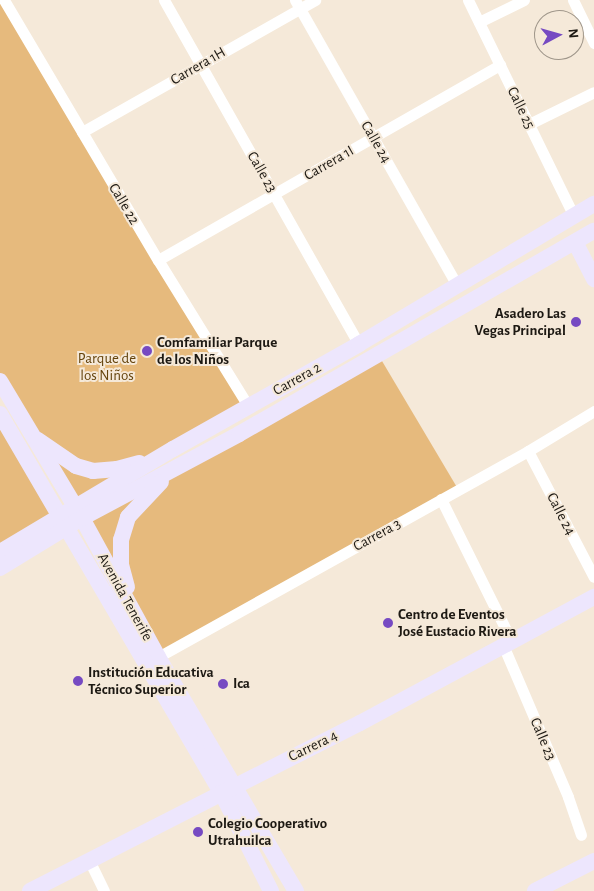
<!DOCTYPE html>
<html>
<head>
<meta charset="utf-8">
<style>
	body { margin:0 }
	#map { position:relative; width:594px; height:891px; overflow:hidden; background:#f5e9d9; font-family:"Alegreya Sans",sans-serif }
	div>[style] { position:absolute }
	.green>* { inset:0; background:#e6ba7d }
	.street>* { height:11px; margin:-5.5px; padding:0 5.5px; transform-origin:5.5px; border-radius:5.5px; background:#fff }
	.secondary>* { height:16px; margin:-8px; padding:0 8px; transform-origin:8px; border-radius:8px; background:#ede6fd }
	.dots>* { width:14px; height:14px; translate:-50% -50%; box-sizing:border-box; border:2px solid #f5e9d9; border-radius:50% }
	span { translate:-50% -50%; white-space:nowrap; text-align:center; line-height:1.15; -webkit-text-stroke:4px #f5e9d9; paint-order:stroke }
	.street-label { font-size:15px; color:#1d1913 }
	.poi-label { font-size:15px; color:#1d1913; font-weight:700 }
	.right { translate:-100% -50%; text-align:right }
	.left { translate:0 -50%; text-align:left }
	.park-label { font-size:15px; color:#65440d }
	.north { position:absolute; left:534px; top:10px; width:50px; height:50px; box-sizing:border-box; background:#f5e9d9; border:1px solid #9f968a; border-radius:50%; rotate:84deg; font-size:14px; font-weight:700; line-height:20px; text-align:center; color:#1d1913 }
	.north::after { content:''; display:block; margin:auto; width:18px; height:22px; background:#764ac2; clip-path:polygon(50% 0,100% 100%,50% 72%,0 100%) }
</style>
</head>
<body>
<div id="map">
	<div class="green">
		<div style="clip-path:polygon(0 2px,248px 406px,76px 508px,0 381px)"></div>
		<div style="clip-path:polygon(379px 356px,458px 489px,158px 657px,82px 518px)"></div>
		<div style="clip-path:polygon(0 417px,60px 516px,0 552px)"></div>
	</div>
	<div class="street">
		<div style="left:4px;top:0;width:302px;rotate:59.4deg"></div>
		<div style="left:158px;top:260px;width:172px;rotate:58.3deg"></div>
		<div style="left:164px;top:0;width:395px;rotate:60.5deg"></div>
		<div style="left:295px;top:0;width:328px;rotate:60.4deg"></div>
		<div style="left:468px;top:0;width:241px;rotate:63.9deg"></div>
		<div style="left:573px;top:0;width:48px;rotate:64deg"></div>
		<div style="left:479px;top:22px;width:50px;rotate:-26.1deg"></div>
		<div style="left:529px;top:124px;width:72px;rotate:-26.2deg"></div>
		<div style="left:82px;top:132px;width:268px;rotate:-29.5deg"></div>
		<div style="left:158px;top:260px;width:394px;rotate:-29.7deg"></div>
		<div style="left:528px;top:451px;width:142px;rotate:62.4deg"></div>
		<div style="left:441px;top:499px;width:157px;rotate:63.6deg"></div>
		<div style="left:503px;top:645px;width:165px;rotate:66.8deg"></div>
		<div style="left:568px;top:797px;width:40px;rotate:71.1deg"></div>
		<div style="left:158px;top:657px;width:423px;rotate:-29.1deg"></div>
		<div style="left:528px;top:451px;width:77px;rotate:-31.2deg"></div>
		<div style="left:89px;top:860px;width:34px;rotate:64deg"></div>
	</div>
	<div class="secondary">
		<div style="left:575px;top:242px;width:42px;rotate:62.8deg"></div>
		<div style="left:0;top:381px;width:160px;rotate:59.1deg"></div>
		<div style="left:82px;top:518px;width:158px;rotate:61.3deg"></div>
		<div style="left:158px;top:657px;width:272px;rotate:59.5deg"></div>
		<div style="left:0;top:414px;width:438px;rotate:59.7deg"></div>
		<div style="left:221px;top:792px;width:111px;rotate:63.2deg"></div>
		<div style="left:38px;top:440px;width:46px;rotate:34.4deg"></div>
		<div style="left:76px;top:466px;width:18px;rotate:16deg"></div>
		<div style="left:93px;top:471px;width:24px;rotate:-5deg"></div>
		<div style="left:117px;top:469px;width:23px;rotate:-15deg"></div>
		<div style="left:0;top:552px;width:201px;rotate:-30.8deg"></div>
		<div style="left:173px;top:449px;width:214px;rotate:-29.4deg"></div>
		<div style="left:359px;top:344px;width:274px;rotate:-30.8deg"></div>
		<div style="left:0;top:568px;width:96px;rotate:-31.4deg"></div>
		<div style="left:82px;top:518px;width:178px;rotate:-28.1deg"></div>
		<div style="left:239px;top:434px;width:409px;rotate:-29.8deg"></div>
		<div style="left:127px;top:587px;width:24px;rotate:-105deg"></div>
		<div style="left:121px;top:564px;width:24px;rotate:-90deg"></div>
		<div style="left:121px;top:540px;width:24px;rotate:-73deg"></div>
		<div style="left:128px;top:517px;width:48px;rotate:-46.7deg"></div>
		<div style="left:30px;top:891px;width:370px;rotate:-27deg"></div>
		<div style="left:360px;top:723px;width:266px;rotate:-28.3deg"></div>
		<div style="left:535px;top:891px;width:66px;rotate:-27deg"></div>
	</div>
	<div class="dots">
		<div style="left:576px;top:322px;background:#764ac2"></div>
		<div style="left:147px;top:351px;background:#764ac2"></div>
		<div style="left:388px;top:623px;background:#764ac2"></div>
		<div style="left:78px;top:681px;background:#764ac2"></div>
		<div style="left:223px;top:684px;background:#764ac2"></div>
		<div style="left:198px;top:832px;background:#764ac2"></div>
	</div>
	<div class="street-label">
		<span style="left:198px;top:66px;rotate:-30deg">Carrera 1H</span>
		<span style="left:521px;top:108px;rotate:64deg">Calle 25</span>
		<span style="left:376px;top:142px;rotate:60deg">Calle 24</span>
		<span style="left:329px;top:163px;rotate:-30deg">Carrera 1I</span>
		<span style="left:262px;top:172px;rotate:60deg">Calle 23</span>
		<span style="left:124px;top:204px;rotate:59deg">Calle 22</span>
		<span style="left:297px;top:379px;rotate:-29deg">Carrera 2</span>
		<span style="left:561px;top:514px;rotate:63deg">Calle 24</span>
		<span style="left:377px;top:535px;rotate:-29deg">Carrera 3</span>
		<span style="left:125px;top:597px;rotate:61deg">Avenida Tenerife</span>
		<span style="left:543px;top:739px;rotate:67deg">Calle 23</span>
		<span style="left:313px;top:746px;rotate:-26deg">Carrera 4</span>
	</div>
	<div class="poi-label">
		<span class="right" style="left:566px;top:322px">Asadero Las<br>Vegas Principal</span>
		<span class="left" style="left:157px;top:351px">Comfamiliar Parque<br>de los Niños</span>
		<span class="left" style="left:398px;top:623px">Centro de Eventos<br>José Eustacio Rivera</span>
		<span class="left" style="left:88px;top:681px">Institución Educativa<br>Técnico Superior</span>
		<span class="left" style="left:233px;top:684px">Ica</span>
		<span class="left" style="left:208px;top:832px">Colegio Cooperativo<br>Utrahuilca</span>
	</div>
	<div class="park-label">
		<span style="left:107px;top:367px">Parque de<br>los Niños</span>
	</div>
	<div class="north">N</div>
</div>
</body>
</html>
